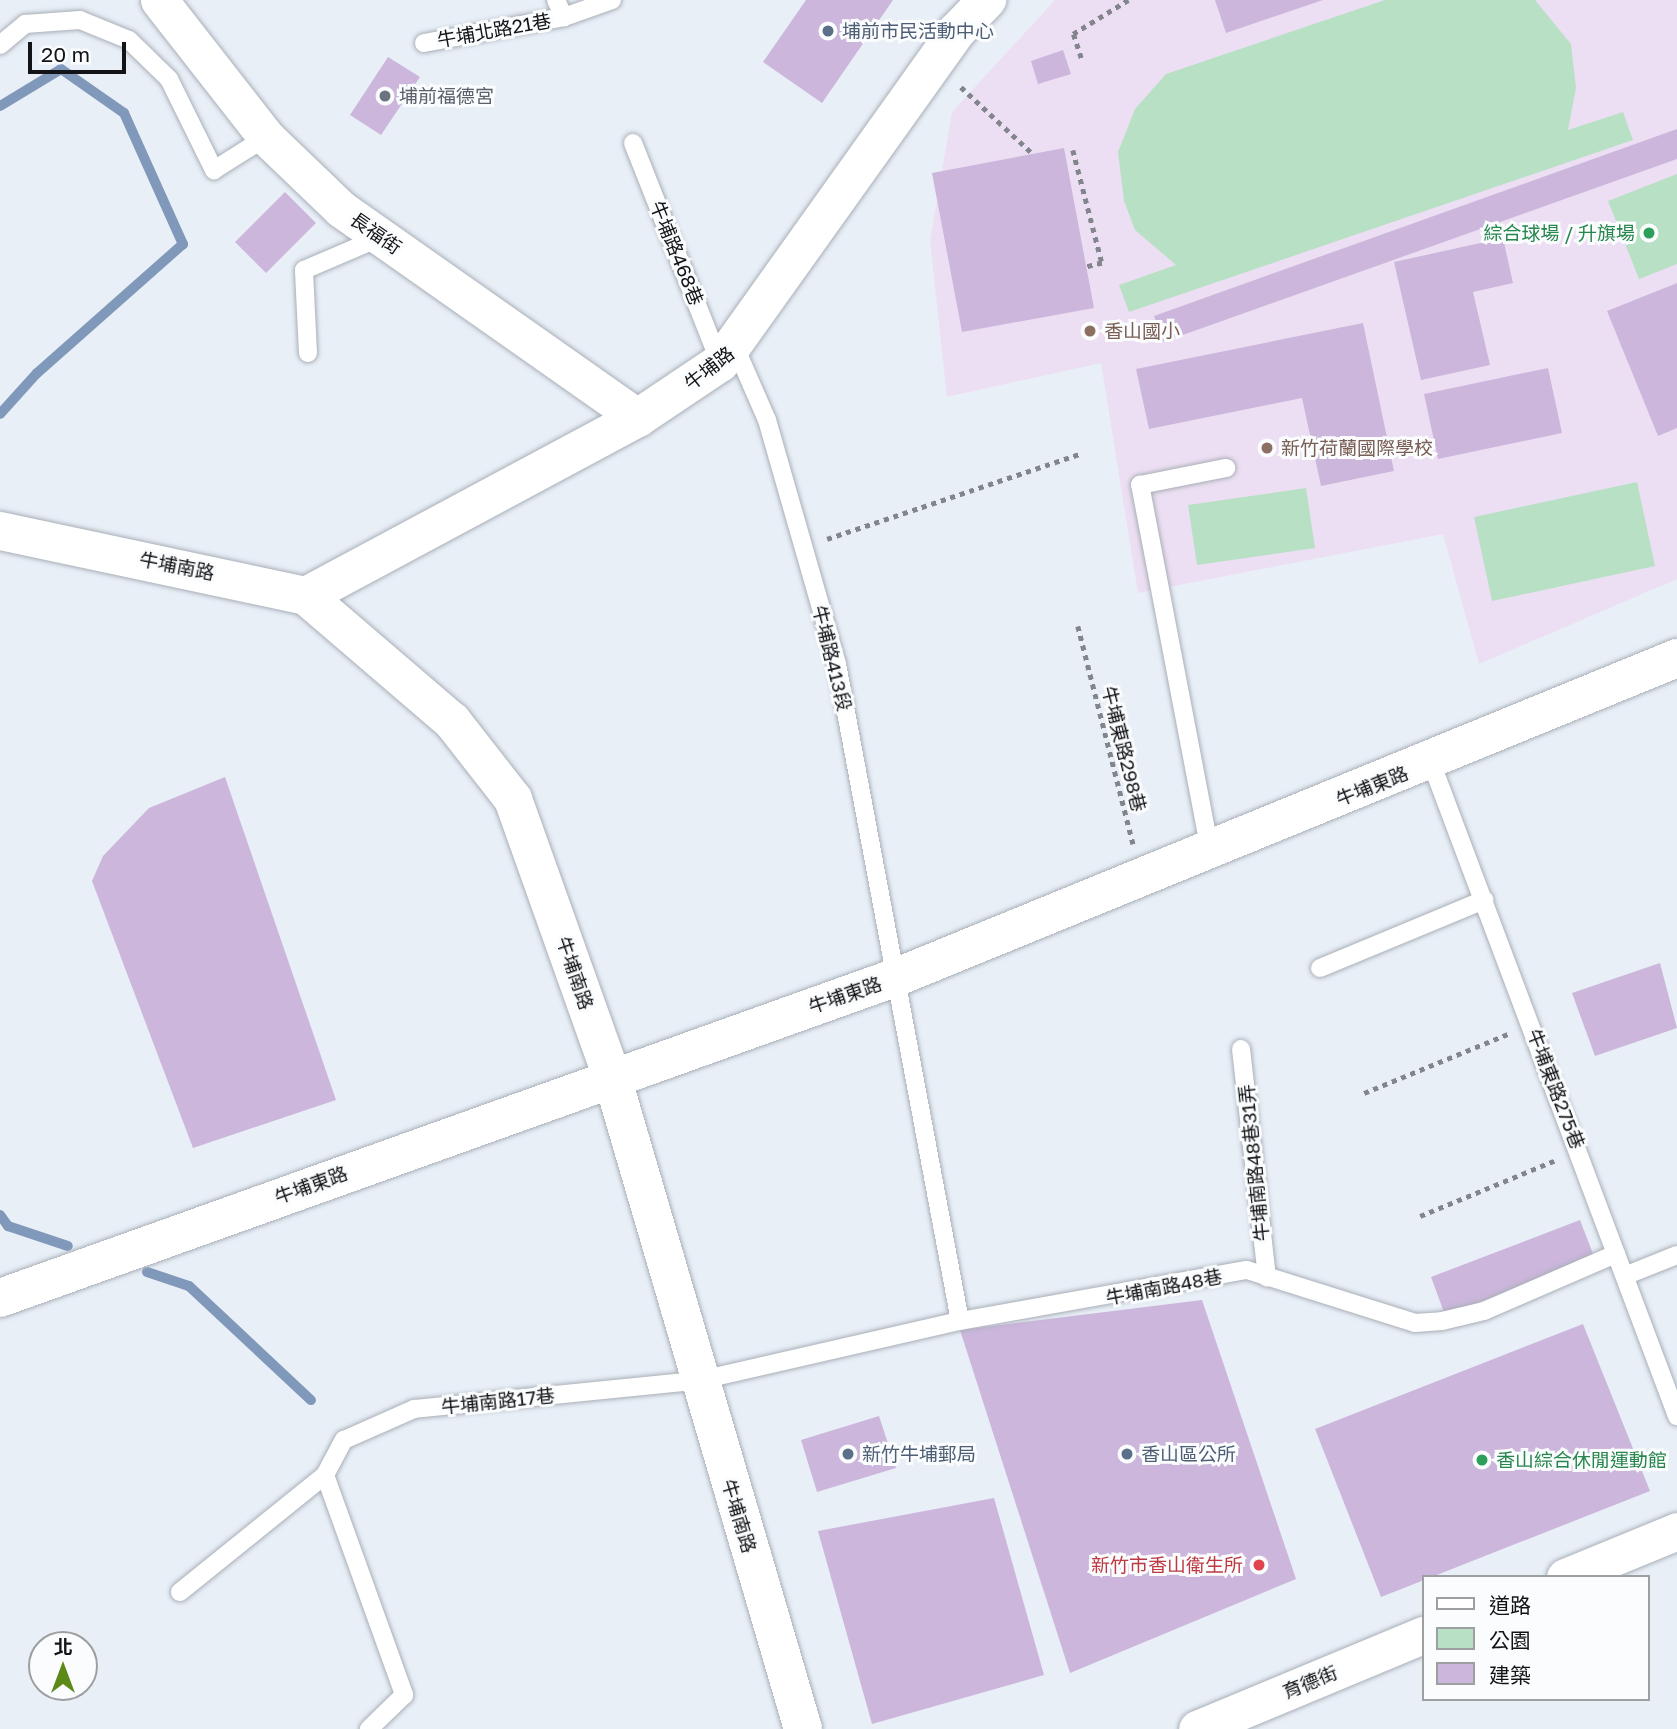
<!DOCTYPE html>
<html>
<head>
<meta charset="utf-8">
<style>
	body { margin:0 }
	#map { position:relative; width:1677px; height:1729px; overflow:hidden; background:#e8eff7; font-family:"Golos Text","Noto Sans TC",sans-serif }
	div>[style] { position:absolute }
	.education>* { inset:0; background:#eddff3 }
	.green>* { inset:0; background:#b8e0c5 }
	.stream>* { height:10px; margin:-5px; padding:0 5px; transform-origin:5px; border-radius:5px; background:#8098ba }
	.building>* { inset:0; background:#ccb6dc }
	.path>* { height:4.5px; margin-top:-2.25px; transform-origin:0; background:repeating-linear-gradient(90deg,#82868c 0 5px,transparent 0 10px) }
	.roads { filter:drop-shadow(0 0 2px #a9afb7) drop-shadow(0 0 2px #a9afb7) }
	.lane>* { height:18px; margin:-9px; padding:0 9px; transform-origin:9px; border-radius:9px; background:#fff }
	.street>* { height:37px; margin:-18.5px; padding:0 18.5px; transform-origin:18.5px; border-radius:18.5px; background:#fff }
	.secondary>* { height:38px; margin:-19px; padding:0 19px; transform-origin:19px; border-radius:19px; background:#fff }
	.dots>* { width:19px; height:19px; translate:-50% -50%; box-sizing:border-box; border:4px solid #fafcfd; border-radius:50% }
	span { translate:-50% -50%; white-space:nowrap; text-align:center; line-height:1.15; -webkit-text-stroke:6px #fafcfd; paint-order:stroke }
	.street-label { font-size:19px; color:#121417 }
	.service-label { font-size:19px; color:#4e5e75 }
	.left { translate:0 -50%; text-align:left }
	.worship-label { font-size:19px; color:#5b616d }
	.leisure-label { font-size:19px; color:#27864d }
	.right { translate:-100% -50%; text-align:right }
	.education-label { font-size:19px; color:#785e54 }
	.health-label { font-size:19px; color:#be3a42 }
	.legend { position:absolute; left:1422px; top:1575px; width:228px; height:126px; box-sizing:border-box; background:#fafcfd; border:2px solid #9d9fa1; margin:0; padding:9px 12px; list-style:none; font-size:21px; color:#121417 }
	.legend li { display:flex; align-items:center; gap:14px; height:35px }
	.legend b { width:35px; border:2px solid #9d9fa1 }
	.north { position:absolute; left:28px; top:1631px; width:70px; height:70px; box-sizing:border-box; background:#fafcfd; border:2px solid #9d9fa1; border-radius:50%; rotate:0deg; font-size:19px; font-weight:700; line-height:28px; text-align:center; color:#121417 }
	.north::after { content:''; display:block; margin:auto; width:24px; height:32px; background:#5d8919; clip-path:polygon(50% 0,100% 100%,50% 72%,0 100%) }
	.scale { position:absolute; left:28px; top:42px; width:98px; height:32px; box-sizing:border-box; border:4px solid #121417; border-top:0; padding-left:9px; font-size:21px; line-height:24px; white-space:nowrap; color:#121417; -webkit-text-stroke:5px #fafcfd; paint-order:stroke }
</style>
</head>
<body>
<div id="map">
	<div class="education">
		<div style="clip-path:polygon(1055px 0,1677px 0,1677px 579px,1479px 664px,1443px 534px,1138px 593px,1101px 363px,947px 397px,930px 241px,952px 112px)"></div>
	</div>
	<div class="green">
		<div style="clip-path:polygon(1385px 0,1535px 0,1571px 44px,1576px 88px,1568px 130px,1623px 112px,1633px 140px,1129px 312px,1119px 285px,1176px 265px,1135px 230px,1124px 201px,1118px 152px,1135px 109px,1166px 74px)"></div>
		<div style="clip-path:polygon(1677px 174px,1677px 264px,1639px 279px,1608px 201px)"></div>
		<div style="clip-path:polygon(1637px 482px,1655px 566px,1492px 601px,1474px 517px)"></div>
		<div style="clip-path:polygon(1306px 488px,1315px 548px,1197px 565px,1188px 505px)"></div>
	</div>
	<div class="stream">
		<div style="left:0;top:106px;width:71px;rotate:-31.2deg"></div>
		<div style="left:61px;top:69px;width:77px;rotate:34.9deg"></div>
		<div style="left:124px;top:113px;width:144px;rotate:65.8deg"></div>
		<div style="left:183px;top:244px;width:195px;rotate:138.5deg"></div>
		<div style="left:37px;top:373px;width:55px;rotate:132.1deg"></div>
		<div style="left:0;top:1215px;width:14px;rotate:54deg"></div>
		<div style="left:8px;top:1226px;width:63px;rotate:18.4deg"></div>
		<div style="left:147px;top:1272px;width:44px;rotate:18.4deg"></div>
		<div style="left:189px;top:1286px;width:167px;rotate:43.1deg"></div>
	</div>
	<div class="building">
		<div style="clip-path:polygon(806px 0,893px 0,822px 103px,763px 62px)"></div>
		<div style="clip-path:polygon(1215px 0,1323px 0,1226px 33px)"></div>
		<div style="clip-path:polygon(1063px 50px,1071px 74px,1038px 84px,1031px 61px)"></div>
		<div style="clip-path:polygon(388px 57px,420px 77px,381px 135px,350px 115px)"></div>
		<div style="clip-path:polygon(1677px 129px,1677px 159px,1163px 342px,1154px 316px)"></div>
		<div style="clip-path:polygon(1064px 148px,1094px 308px,962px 332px,932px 173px)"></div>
		<div style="clip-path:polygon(285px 192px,316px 223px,266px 273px,235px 242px)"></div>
		<div style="clip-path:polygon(1503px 238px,1513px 283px,1473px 292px,1490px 365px,1421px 380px,1394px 262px)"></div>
		<div style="clip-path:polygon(1677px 283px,1677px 428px,1658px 436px,1607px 311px)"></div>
		<div style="clip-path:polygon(1363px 323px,1394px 471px,1321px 486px,1302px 398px,1149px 429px,1136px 369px)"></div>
		<div style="clip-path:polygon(1548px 368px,1562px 433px,1438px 459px,1424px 394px)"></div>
		<div style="clip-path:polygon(225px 777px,336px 1100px,193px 1148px,92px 881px,103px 856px,149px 808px)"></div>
		<div style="clip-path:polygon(1660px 963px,1677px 1028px,1595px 1056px,1572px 993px)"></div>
		<div style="clip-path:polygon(1580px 1220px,1595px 1259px,1445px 1315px,1431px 1277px)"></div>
		<div style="clip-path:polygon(1202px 1300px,1296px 1579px,1070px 1673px,960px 1330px)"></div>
		<div style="clip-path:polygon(1583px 1324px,1650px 1491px,1381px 1597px,1315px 1429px)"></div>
		<div style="clip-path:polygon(879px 1416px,896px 1468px,817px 1492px,801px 1440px)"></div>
		<div style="clip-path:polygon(994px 1498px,1044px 1675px,872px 1724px,818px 1531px)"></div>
	</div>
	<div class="path">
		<div style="left:1081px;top:58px;width:25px;rotate:-108deg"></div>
		<div style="left:1073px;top:34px;width:65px;rotate:-31.7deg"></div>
		<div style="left:961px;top:87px;width:97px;rotate:42.9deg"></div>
		<div style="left:1073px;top:150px;width:117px;rotate:75.6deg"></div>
		<div style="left:1102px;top:263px;width:16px;rotate:166deg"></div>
		<div style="left:827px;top:539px;width:269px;rotate:-18.6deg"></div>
		<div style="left:1078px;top:626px;width:225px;rotate:75.8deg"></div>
		<div style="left:1364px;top:1093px;width:156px;rotate:-22.3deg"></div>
		<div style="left:1420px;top:1216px;width:147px;rotate:-22.4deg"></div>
	</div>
	<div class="roads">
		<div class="lane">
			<div style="left:556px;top:0;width:19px;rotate:65deg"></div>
			<div style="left:564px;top:17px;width:51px;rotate:-19.5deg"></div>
			<div style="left:424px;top:43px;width:142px;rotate:-10.5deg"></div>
			<div style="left:0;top:45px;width:33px;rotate:-40deg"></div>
			<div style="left:25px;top:24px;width:55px;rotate:-4.2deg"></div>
			<div style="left:80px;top:20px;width:53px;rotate:22.2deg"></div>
			<div style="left:129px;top:40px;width:56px;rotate:44.3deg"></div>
			<div style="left:169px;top:79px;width:102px;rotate:63.7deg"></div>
			<div style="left:214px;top:170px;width:62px;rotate:-32.4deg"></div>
			<div style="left:633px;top:143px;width:237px;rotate:68.4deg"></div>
			<div style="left:736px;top:349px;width:77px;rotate:66.4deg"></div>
			<div style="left:767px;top:420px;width:254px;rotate:74deg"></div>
			<div style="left:837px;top:664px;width:668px;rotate:79.4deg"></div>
			<div style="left:308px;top:353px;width:83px;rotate:-92.8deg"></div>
			<div style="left:304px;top:270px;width:84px;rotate:-23.2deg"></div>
			<div style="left:1431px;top:762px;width:699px;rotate:69.39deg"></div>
			<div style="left:1210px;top:851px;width:373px;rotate:-100.8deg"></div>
			<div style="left:1140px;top:485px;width:88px;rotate:-11.2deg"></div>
			<div style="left:1320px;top:968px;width:178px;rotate:-22.5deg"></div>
			<div style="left:1241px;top:1049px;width:230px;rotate:83.5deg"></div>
			<div style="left:1627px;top:1275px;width:54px;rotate:-21.8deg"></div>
			<div style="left:325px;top:1475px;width:234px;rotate:70.2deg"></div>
			<div style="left:404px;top:1695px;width:49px;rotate:135.8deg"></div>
			<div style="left:180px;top:1592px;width:186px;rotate:-38.9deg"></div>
			<div style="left:325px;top:1475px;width:40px;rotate:-62deg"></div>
			<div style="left:344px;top:1440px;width:77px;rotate:-23.9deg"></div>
			<div style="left:414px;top:1409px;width:284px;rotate:-5.7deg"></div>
			<div style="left:697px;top:1381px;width:270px;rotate:-12.9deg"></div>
			<div style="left:960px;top:1321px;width:291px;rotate:-10.1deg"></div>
			<div style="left:1247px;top:1270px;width:176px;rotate:17.5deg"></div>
			<div style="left:1415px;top:1323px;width:27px;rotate:-4deg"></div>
			<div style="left:1442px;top:1321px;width:43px;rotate:-13.4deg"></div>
			<div style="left:1484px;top:1311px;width:144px;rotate:-23.4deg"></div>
		</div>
		<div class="street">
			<div style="left:159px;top:0;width:174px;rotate:52deg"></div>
			<div style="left:266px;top:137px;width:104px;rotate:43.8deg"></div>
			<div style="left:341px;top:209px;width:363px;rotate:35.1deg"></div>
			<div style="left:1565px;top:1577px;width:121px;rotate:-22.3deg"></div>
			<div style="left:1197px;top:1729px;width:245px;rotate:-22.6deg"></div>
		</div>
		<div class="secondary">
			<div style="left:0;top:531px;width:313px;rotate:12deg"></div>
			<div style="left:306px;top:596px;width:192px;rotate:40.6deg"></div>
			<div style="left:452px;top:721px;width:99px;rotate:52deg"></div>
			<div style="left:513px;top:799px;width:295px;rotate:70.4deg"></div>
			<div style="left:612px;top:1077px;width:679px;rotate:73.67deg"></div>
			<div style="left:306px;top:596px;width:377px;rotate:-28.2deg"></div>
			<div style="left:638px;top:418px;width:99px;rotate:-33.9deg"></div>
			<div style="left:720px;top:363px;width:407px;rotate:-54.5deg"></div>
			<div style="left:956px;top:32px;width:45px;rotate:-45.9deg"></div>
			<div style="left:0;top:1298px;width:953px;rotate:-19.69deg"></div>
			<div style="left:897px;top:977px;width:843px;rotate:-22.24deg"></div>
		</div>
	</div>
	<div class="dots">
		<div style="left:828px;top:31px;background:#5c6f8a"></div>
		<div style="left:385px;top:96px;background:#6b7280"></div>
		<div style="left:1649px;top:233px;background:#2e9e5b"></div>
		<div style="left:1090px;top:331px;background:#8d6e63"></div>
		<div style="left:1267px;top:448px;background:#8d6e63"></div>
		<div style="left:848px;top:1454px;background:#5c6f8a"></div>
		<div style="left:1127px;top:1454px;background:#5c6f8a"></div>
		<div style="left:1482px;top:1460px;background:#2e9e5b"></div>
		<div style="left:1259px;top:1565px;background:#e0444e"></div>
	</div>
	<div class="street-label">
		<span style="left:494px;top:30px;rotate:-10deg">牛埔北路21巷</span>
		<span style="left:376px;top:233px;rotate:35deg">長福街</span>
		<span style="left:677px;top:253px;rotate:68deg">牛埔路468巷</span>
		<span style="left:709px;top:368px;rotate:-38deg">牛埔路</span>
		<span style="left:177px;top:566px;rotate:11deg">牛埔南路</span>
		<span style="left:832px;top:658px;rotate:76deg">牛埔路413段</span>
		<span style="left:1124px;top:749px;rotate:76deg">牛埔東路298巷</span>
		<span style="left:1372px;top:786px;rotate:-22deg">牛埔東路</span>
		<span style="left:575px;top:973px;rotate:71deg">牛埔南路</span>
		<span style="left:845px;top:995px;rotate:-19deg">牛埔東路</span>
		<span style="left:1556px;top:1089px;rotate:69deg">牛埔東路275巷</span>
		<span style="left:1254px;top:1163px;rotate:-96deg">牛埔南路48巷31弄</span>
		<span style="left:311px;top:1185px;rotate:-20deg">牛埔東路</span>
		<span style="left:1164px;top:1287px;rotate:-11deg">牛埔南路48巷</span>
		<span style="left:498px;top:1401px;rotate:-6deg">牛埔南路17巷</span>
		<span style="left:739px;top:1516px;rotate:73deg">牛埔南路</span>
		<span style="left:1310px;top:1682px;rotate:-22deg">育德街</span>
	</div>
	<div class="service-label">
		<span class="left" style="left:842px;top:31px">埔前市民活動中心</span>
		<span class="left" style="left:862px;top:1454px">新竹牛埔郵局</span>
		<span class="left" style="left:1141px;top:1454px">香山區公所</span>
	</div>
	<div class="worship-label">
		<span class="left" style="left:399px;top:96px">埔前福德宮</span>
	</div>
	<div class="leisure-label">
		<span class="right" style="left:1635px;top:233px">綜合球場 / 升旗場</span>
		<span class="left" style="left:1496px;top:1460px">香山綜合休閒運動館</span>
	</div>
	<div class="education-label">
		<span class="left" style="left:1104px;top:331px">香山國小</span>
		<span class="left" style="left:1281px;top:448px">新竹荷蘭國際學校</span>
	</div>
	<div class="health-label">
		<span class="right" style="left:1243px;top:1565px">新竹市香山衛生所</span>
	</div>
	<ul class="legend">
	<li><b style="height:9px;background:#fff"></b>道路</li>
	<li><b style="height:19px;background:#b8e0c5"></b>公園</li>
	<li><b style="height:19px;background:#ccb6dc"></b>建築</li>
	</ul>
	<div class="north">北</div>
	<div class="scale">20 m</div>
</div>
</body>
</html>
